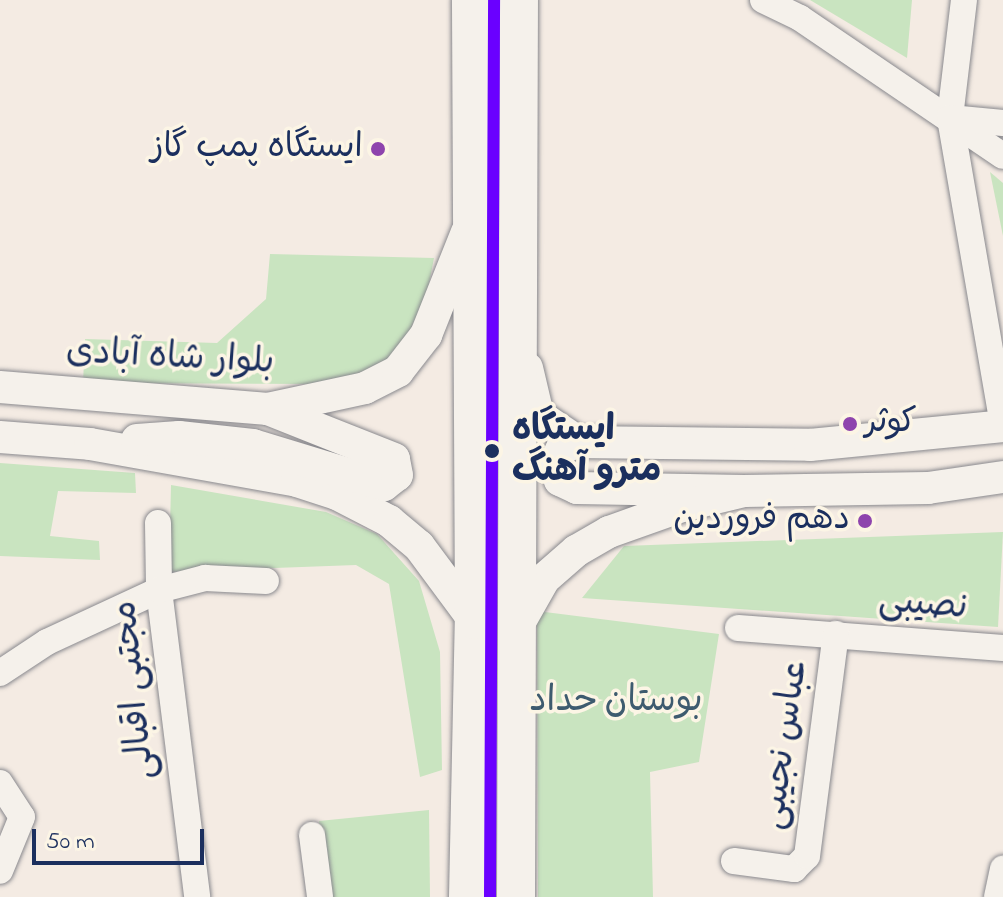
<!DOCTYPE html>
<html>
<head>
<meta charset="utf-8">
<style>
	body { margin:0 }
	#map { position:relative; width:1003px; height:897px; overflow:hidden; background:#f4ebe3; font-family:"Indie Flower","Playpen Sans Arabic",sans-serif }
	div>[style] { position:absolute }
	.green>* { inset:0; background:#c9e4c0 }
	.roads { filter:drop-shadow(0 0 2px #89898e) drop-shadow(0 0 2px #89898e) }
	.minor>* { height:26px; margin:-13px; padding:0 13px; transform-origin:13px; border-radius:13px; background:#f5f1eb }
	.major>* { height:32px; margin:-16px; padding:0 16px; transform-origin:16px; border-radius:16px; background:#f5f1eb }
	.highway>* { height:38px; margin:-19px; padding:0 19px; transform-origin:19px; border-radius:19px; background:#f5f1eb }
	.metro-1>* { height:12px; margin:-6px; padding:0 6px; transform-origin:6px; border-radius:6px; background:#6a00ff }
	.dots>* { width:22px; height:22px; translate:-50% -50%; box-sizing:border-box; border:4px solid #fcf5e5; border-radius:50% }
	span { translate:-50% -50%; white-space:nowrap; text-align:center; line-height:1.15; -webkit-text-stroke:7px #fcf5e5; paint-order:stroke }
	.bus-label { font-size:34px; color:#1b2f5e }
	.right { translate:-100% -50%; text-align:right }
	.left { translate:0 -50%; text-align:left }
	.street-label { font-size:36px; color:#1b2f5e }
	.stop-label { font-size:36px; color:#1b2f5e; font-weight:700 }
	.park-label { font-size:36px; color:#3e5b6f }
	.scale { position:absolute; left:32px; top:829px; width:172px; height:36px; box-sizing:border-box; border:4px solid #1b2f5e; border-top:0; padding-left:10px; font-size:24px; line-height:28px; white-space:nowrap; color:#1b2f5e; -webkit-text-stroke:6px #fcf5e5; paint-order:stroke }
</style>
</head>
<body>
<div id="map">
	<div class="green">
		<div style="clip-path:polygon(810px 0,912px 0,907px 58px)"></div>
		<div style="clip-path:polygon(990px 172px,1003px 183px,1003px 236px)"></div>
		<div style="clip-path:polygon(270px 254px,434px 258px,427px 294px,402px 347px,367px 377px,319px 384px,83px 383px,85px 339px,217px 343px,266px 299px)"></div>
		<div style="clip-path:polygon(0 463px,135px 473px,136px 493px,58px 491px,50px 536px,99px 541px,100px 560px,0 556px)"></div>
		<div style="clip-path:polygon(171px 485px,326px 512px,377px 534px,419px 581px,440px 652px,442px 770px,420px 777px,389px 584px,356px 565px,169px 572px)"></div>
		<div style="clip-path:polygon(1003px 532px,998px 627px,582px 598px,624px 546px)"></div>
		<div style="clip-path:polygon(537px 611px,719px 634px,699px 762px,650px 772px,653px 897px,538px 897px)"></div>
		<div style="clip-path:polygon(429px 810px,430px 897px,329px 897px,319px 821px)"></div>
	</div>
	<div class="roads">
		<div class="minor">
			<div style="left:763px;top:0;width:41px;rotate:25.9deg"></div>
			<div style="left:800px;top:18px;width:245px;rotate:34.2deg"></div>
			<div style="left:964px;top:0;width:119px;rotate:96.8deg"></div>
			<div style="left:950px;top:118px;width:313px;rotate:80.2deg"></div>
			<div style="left:950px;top:118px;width:53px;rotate:5.4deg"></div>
			<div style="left:158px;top:523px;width:67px;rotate:89.1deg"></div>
			<div style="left:159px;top:590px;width:309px;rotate:82.9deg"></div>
			<div style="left:738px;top:628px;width:266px;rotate:4.3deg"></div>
			<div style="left:0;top:673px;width:56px;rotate:-33.4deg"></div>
			<div style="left:47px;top:642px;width:123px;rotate:-24.9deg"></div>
			<div style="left:159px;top:590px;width:48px;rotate:-14.6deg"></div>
			<div style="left:205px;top:578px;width:61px;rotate:2.8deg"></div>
			<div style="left:0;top:783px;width:40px;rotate:57.1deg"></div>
			<div style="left:22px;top:817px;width:58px;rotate:112.2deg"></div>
			<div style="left:312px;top:835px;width:63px;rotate:82.6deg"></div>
			<div style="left:734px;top:861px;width:61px;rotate:7.6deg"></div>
			<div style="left:794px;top:869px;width:18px;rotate:-45deg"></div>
			<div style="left:807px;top:856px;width:224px;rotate:-82.6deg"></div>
			<div style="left:997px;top:897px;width:29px;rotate:-78deg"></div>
		</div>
		<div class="major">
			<div style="left:527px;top:368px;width:48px;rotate:76.8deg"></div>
			<div style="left:538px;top:415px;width:48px;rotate:34deg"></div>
			<div style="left:0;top:387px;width:269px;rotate:4.7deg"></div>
			<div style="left:268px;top:409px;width:99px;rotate:-12.2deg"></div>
			<div style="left:365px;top:388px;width:37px;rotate:-27deg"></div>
			<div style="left:398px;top:371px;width:46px;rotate:-52.1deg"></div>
			<div style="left:426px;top:335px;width:111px;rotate:-68.3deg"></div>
			<div style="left:0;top:437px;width:90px;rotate:4.4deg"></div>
			<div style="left:90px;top:444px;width:210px;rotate:10.1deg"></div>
			<div style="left:297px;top:481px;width:42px;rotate:18deg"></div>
			<div style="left:337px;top:494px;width:59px;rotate:27.4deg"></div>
			<div style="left:389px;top:521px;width:39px;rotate:40deg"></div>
			<div style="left:419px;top:546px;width:92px;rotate:53.4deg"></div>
			<div style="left:137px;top:440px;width:42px;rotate:-4.1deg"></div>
			<div style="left:179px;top:437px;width:74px;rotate:6.2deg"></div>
			<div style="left:253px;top:445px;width:137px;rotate:17deg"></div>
			<div style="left:384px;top:485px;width:16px;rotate:-38deg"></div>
			<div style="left:397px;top:475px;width:16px;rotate:-101deg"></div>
			<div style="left:394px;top:459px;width:136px;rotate:-158.4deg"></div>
			<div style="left:744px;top:491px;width:167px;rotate:-179deg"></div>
			<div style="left:577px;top:488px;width:19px;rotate:-155deg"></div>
			<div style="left:560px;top:480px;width:19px;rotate:-106deg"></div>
			<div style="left:555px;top:462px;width:16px;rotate:-63deg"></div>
			<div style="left:562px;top:448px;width:17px;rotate:-21deg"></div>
			<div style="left:578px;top:442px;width:232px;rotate:0.7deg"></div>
			<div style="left:810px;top:445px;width:194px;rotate:-5.6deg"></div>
			<div style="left:517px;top:627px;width:55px;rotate:-60.6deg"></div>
			<div style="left:544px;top:579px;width:43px;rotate:-41.2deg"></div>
			<div style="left:576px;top:551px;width:38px;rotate:-30deg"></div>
			<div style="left:609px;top:532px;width:77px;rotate:-19.6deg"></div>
			<div style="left:682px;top:506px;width:64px;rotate:-13.6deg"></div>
			<div style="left:744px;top:491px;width:184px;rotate:-0.9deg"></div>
			<div style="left:928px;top:488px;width:76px;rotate:-8.3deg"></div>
		</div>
		<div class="highway">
			<div style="left:468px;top:897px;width:277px;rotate:-88.8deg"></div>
			<div style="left:474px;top:620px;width:620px;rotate:-90.28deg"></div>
			<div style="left:516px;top:897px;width:897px;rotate:-89.81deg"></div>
		</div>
	</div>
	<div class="metro-1">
		<div style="left:490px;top:897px;width:897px;rotate:-89.74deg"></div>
	</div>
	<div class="dots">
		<div style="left:378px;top:149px;background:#8e44ad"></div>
		<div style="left:850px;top:424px;background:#8e44ad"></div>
		<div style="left:492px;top:451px;background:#1b2f5e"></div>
		<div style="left:865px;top:521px;background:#8e44ad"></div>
	</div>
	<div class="bus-label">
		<span class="right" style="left:363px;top:149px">ایستگاه پمپ گاز</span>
		<span class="left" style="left:865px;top:424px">کوثر</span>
		<span class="right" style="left:850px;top:521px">دهم فروردین</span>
	</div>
	<div class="street-label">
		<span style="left:170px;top:358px;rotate:3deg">بلوار شاه آبادی</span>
		<span style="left:923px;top:605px;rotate:5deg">نصیبی</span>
		<span style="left:135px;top:690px;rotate:-96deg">مجتبی اقبالی</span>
		<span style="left:785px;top:745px;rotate:-82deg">عباس نجیبی</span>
	</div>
	<div class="stop-label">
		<span class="left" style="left:512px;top:451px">ایستگاه<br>مترو آهنگ</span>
	</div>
	<div class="park-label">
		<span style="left:616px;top:702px">بوستان حداد</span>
	</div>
	<div class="scale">50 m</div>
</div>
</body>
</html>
